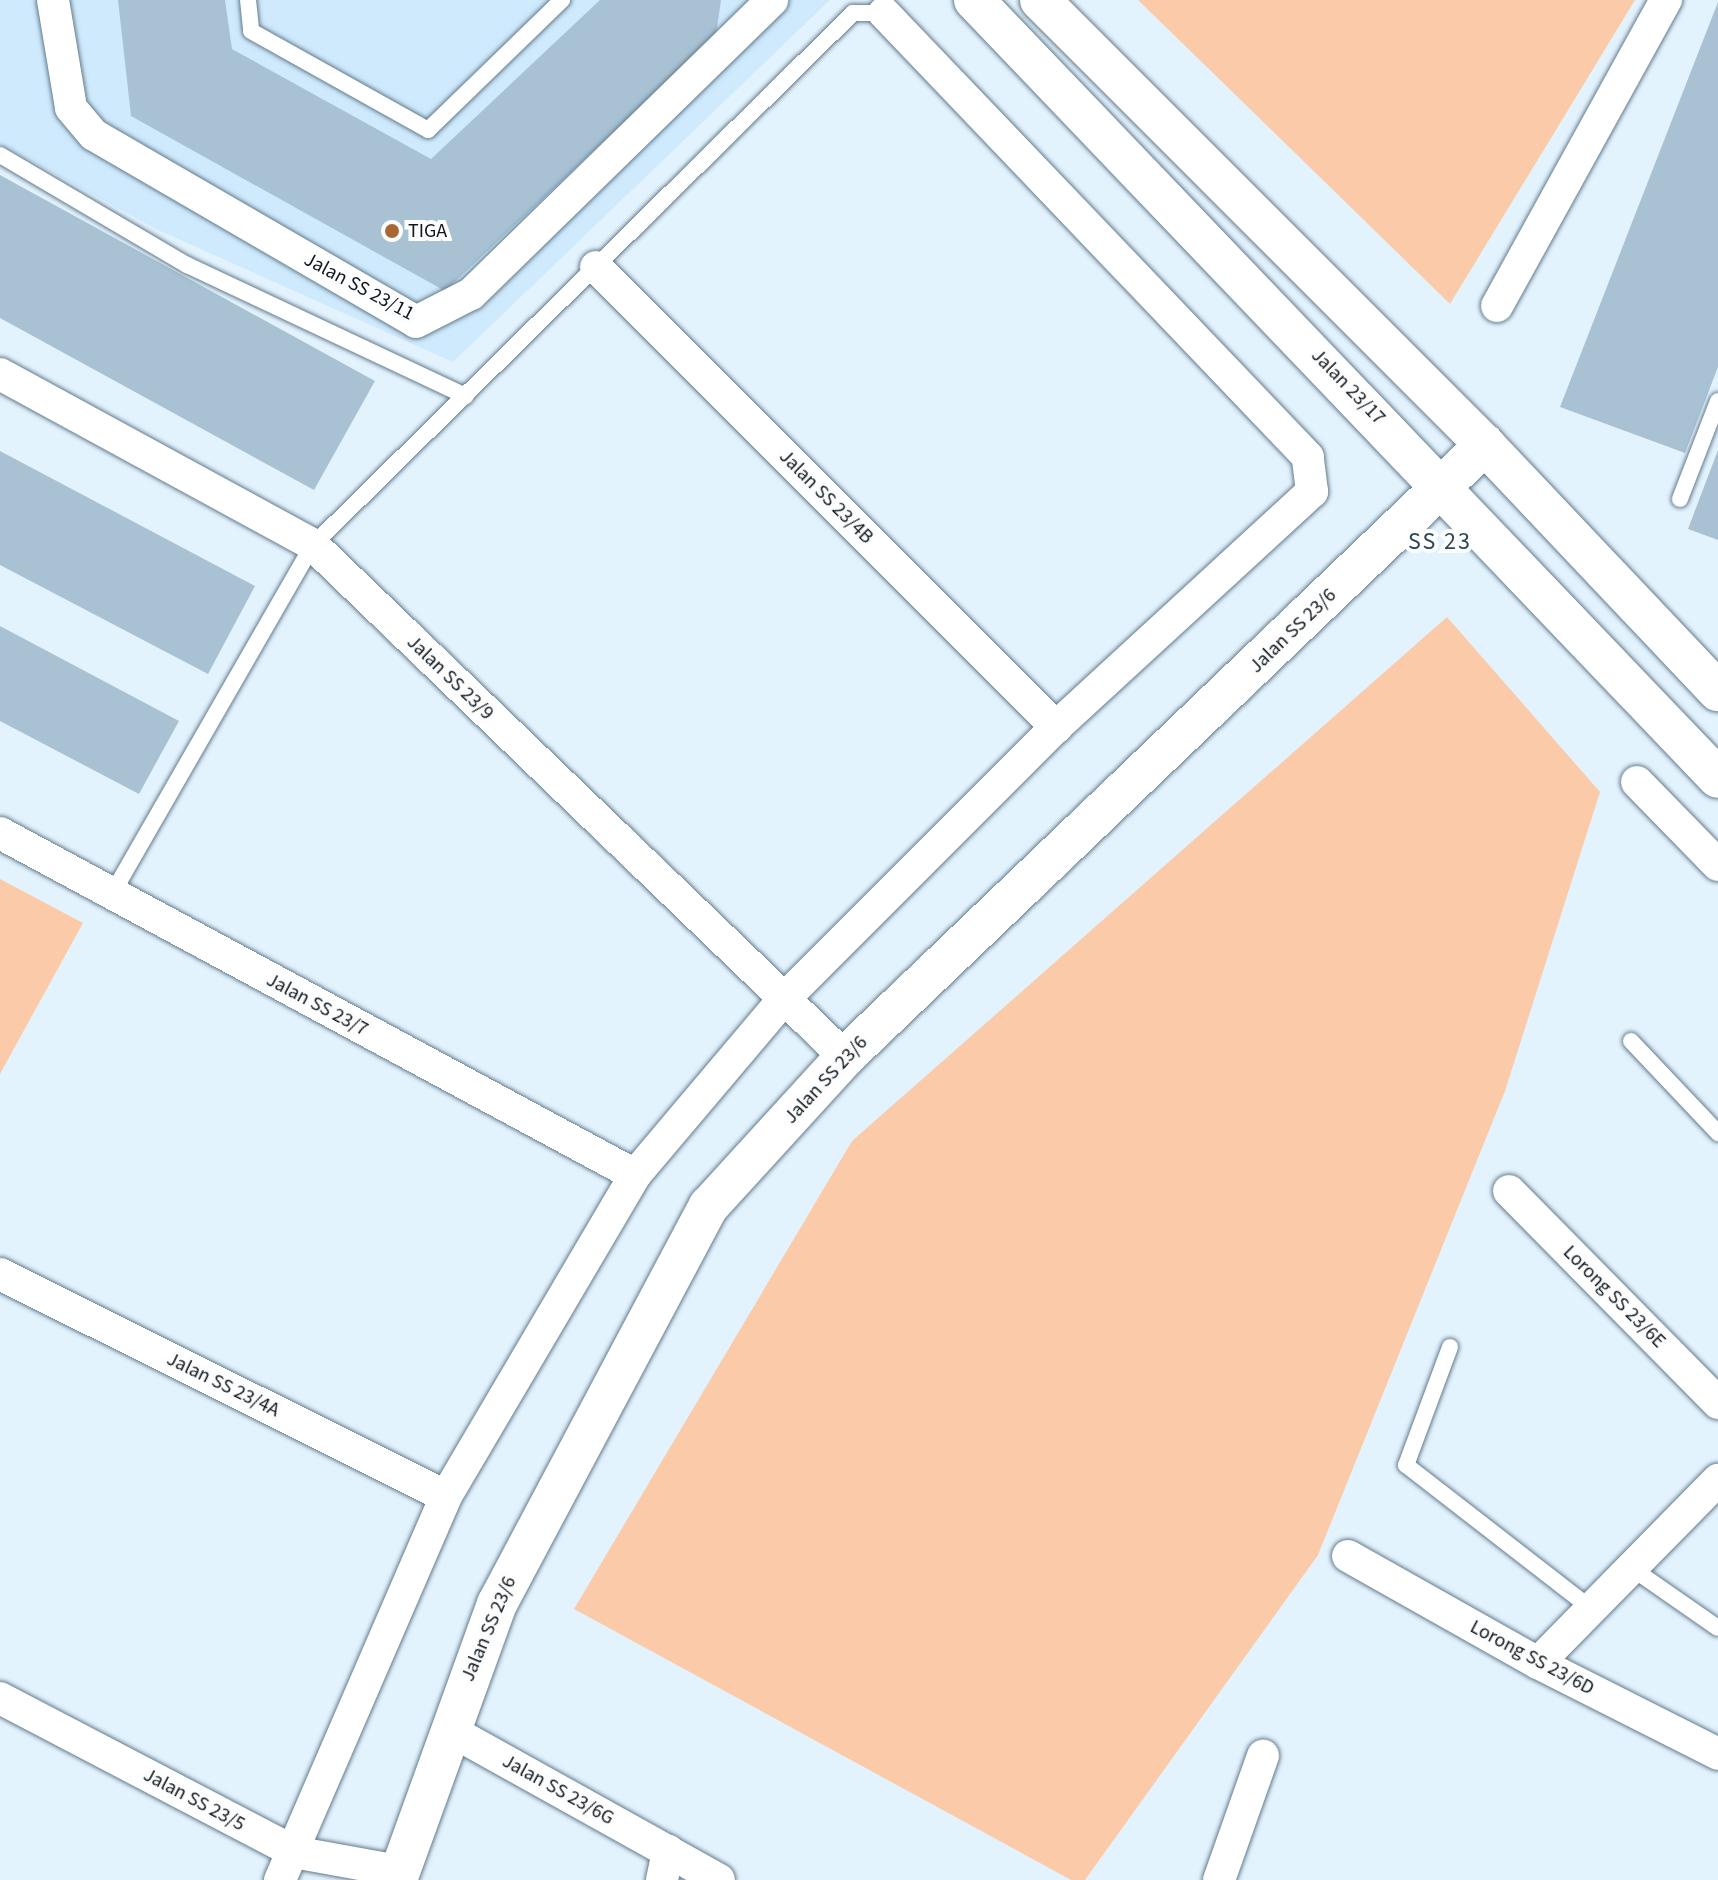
<!DOCTYPE html>
<html>
<head>
<meta charset="utf-8">
<style>
	body { margin:0 }
	#map { position:relative; width:1718px; height:1880px; overflow:hidden; background:#e3f3fe; font-family:"Source Sans 3",sans-serif }
	div>[style] { position:absolute }
	.built>* { inset:0; background:#cfeafd }
	.green>* { inset:0; background:#fbcba9 }
	.building>* { inset:0; background:#a8c2d4 }
	.roads { filter:drop-shadow(0 0 2px #637b8c) drop-shadow(0 0 2px #637b8c) }
	.service>* { height:16px; margin:-8px; padding:0 8px; transform-origin:8px; border-radius:8px; background:#fff }
	.minor>* { height:32px; margin:-16px; padding:0 16px; transform-origin:16px; border-radius:16px; background:#fff }
	.tertiary>* { height:40px; margin:-20px; padding:0 20px; transform-origin:20px; border-radius:20px; background:#fff }
	.dots>* { width:22px; height:22px; translate:-50% -50%; box-sizing:border-box; border:4px solid #fdfdfd; border-radius:50% }
	span { translate:-50% -50%; white-space:nowrap; text-align:center; line-height:1.15; -webkit-text-stroke:8px #fdfdfd; paint-order:stroke }
	.poi-label { font-size:20px; color:#0e181e }
	.left { translate:0 -50%; text-align:left }
	.street-label { font-size:20px; color:#0e181e }
	.quarter-label { font-size:24px; color:#2f4655; letter-spacing:2px }
</style>
</head>
<body>
<div id="map">
	<div class="built">
		<div style="clip-path:polygon(0 0,830px 0,453px 362px,156px 229px,0 144px)"></div>
	</div>
	<div class="green">
		<div style="clip-path:polygon(1138px 0,1635px 0,1450px 304px)"></div>
		<div style="clip-path:polygon(1447px 617px,1600px 792px,1505px 1091px,1318px 1555px,1085px 1880px,1071px 1880px,574px 1609px,852px 1141px)"></div>
		<div style="clip-path:polygon(0 879px,83px 923px,0 1074px)"></div>
	</div>
	<div class="building">
		<div style="clip-path:polygon(118px 0,225px 0,232px 49px,431px 159px,600px 0,721px 0,716px 35px,445px 291px,131px 116px)"></div>
		<div style="clip-path:polygon(1718px 2px,1718px 367px,1685px 453px,1560px 407px)"></div>
		<div style="clip-path:polygon(0 175px,375px 381px,314px 490px,0 318px)"></div>
		<div style="clip-path:polygon(1718px 450px,1718px 540px,1688px 529px)"></div>
		<div style="clip-path:polygon(0 451px,255px 586px,208px 674px,0 565px)"></div>
		<div style="clip-path:polygon(0 626px,179px 721px,139px 794px,0 721px)"></div>
	</div>
	<div class="roads">
		<div class="service">
			<div style="left:248px;top:0;width:31px;rotate:84deg"></div>
			<div style="left:251px;top:31px;width:203px;rotate:29.2deg"></div>
			<div style="left:428px;top:130px;width:187px;rotate:-44.1deg"></div>
			<div style="left:0;top:155px;width:217px;rotate:30.5deg"></div>
			<div style="left:187px;top:265px;width:308px;rotate:25.2deg"></div>
			<div style="left:1680px;top:499px;width:105px;rotate:-68.8deg"></div>
			<div style="left:112px;top:894px;width:403px;rotate:-60.1deg"></div>
			<div style="left:313px;top:545px;width:758px;rotate:-44.57deg"></div>
			<div style="left:853px;top:13px;width:31px"></div>
			<div style="left:1631px;top:1041px;width:127px;rotate:46.6deg"></div>
			<div style="left:1450px;top:1347px;width:126px;rotate:110.4deg"></div>
			<div style="left:1406px;top:1465px;width:237px;rotate:37.8deg"></div>
			<div style="left:1633px;top:1569px;width:103px;rotate:34.8deg"></div>
		</div>
		<div class="minor">
			<div style="left:53px;top:0;width:109px;rotate:80.5deg"></div>
			<div style="left:71px;top:108px;width:35px;rotate:50deg"></div>
			<div style="left:94px;top:135px;width:372px;rotate:30.1deg"></div>
			<div style="left:416px;top:322px;width:62px;rotate:-27deg"></div>
			<div style="left:471px;top:294px;width:421px;rotate:-44.3deg"></div>
			<div style="left:596px;top:267px;width:651px;rotate:45deg"></div>
			<div style="left:1497px;top:306px;width:350px;rotate:-61.1deg"></div>
			<div style="left:0;top:374px;width:357px;rotate:28.6deg"></div>
			<div style="left:313px;top:545px;width:738px;rotate:43.9deg"></div>
			<div style="left:1637px;top:782px;width:116px;rotate:45.7deg"></div>
			<div style="left:0;top:833px;width:721px;rotate:28.31deg"></div>
			<div style="left:1509px;top:1191px;width:298px;rotate:45.4deg"></div>
			<div style="left:0;top:1274px;width:498px;rotate:26.5deg"></div>
			<div style="left:1348px;top:1556px;width:218px;rotate:29.4deg"></div>
			<div style="left:1538px;top:1663px;width:202px;rotate:26.8deg"></div>
			<div style="left:1538px;top:1663px;width:257px;rotate:-45.5deg"></div>
			<div style="left:0;top:1698px;width:332px;rotate:27.6deg"></div>
			<div style="left:294px;top:1852px;width:107px;rotate:10.3deg"></div>
			<div style="left:448px;top:1729px;width:310px;rotate:29.1deg"></div>
			<div style="left:280px;top:1880px;width:418px;rotate:-66.6deg"></div>
			<div style="left:446px;top:1496px;width:373px;rotate:-59.5deg"></div>
			<div style="left:635px;top:1175px;width:229px;rotate:-49.8deg"></div>
			<div style="left:783px;top:1000px;width:386px;rotate:-45deg"></div>
			<div style="left:1056px;top:727px;width:348px;rotate:-42.6deg"></div>
			<div style="left:1312px;top:492px;width:35px;rotate:-97deg"></div>
			<div style="left:1308px;top:457px;width:614px;rotate:-133.68deg"></div>
			<div style="left:662px;top:1880px;width:30px;rotate:-78deg"></div>
			<div style="left:1219px;top:1880px;width:132px;rotate:-70.5deg"></div>
		</div>
		<div class="tertiary">
			<div style="left:974px;top:0;width:1076px;rotate:46.28deg"></div>
			<div style="left:1040px;top:0;width:629px;rotate:45deg"></div>
			<div style="left:1485px;top:445px;width:339px;rotate:46.6deg"></div>
			<div style="left:397px;top:1880px;width:294px;rotate:-70.1deg"></div>
			<div style="left:497px;top:1604px;width:451px;rotate:-62deg"></div>
			<div style="left:709px;top:1206px;width:202px;rotate:-47.6deg"></div>
			<div style="left:845px;top:1057px;width:886px;rotate:-43.72deg"></div>
		</div>
	</div>
	<div class="dots">
		<div style="left:392px;top:231px;background:#a96833"></div>
	</div>
	<div class="poi-label">
		<span class="left" style="left:408px;top:231px">TIGA</span>
	</div>
	<div class="street-label">
		<span style="left:359px;top:287px;rotate:28deg">Jalan SS 23/11</span>
		<span style="left:1348px;top:387px;rotate:46deg">Jalan 23/17</span>
		<span style="left:826px;top:497px;rotate:45deg">Jalan SS 23/4B</span>
		<span style="left:1293px;top:631px;rotate:-44deg">Jalan SS 23/6</span>
		<span style="left:450px;top:678px;rotate:44deg">Jalan SS 23/9</span>
		<span style="left:317px;top:1005px;rotate:28deg">Jalan SS 23/7</span>
		<span style="left:826px;top:1080px;rotate:-47deg">Jalan SS 23/6</span>
		<span style="left:1614px;top:1297px;rotate:45deg">Lorong SS 23/6E</span>
		<span style="left:223px;top:1385px;rotate:26deg">Jalan SS 23/4A</span>
		<span style="left:489px;top:1629px;rotate:-67deg">Jalan SS 23/6</span>
		<span style="left:1532px;top:1658px;rotate:28deg">Lorong SS 23/6D</span>
		<span style="left:558px;top:1790px;rotate:29deg">Jalan SS 23/6G</span>
		<span style="left:194px;top:1800px;rotate:28deg">Jalan SS 23/5</span>
	</div>
	<div class="quarter-label">
		<span style="left:1440px;top:542px">SS 23</span>
	</div>
</div>
</body>
</html>
